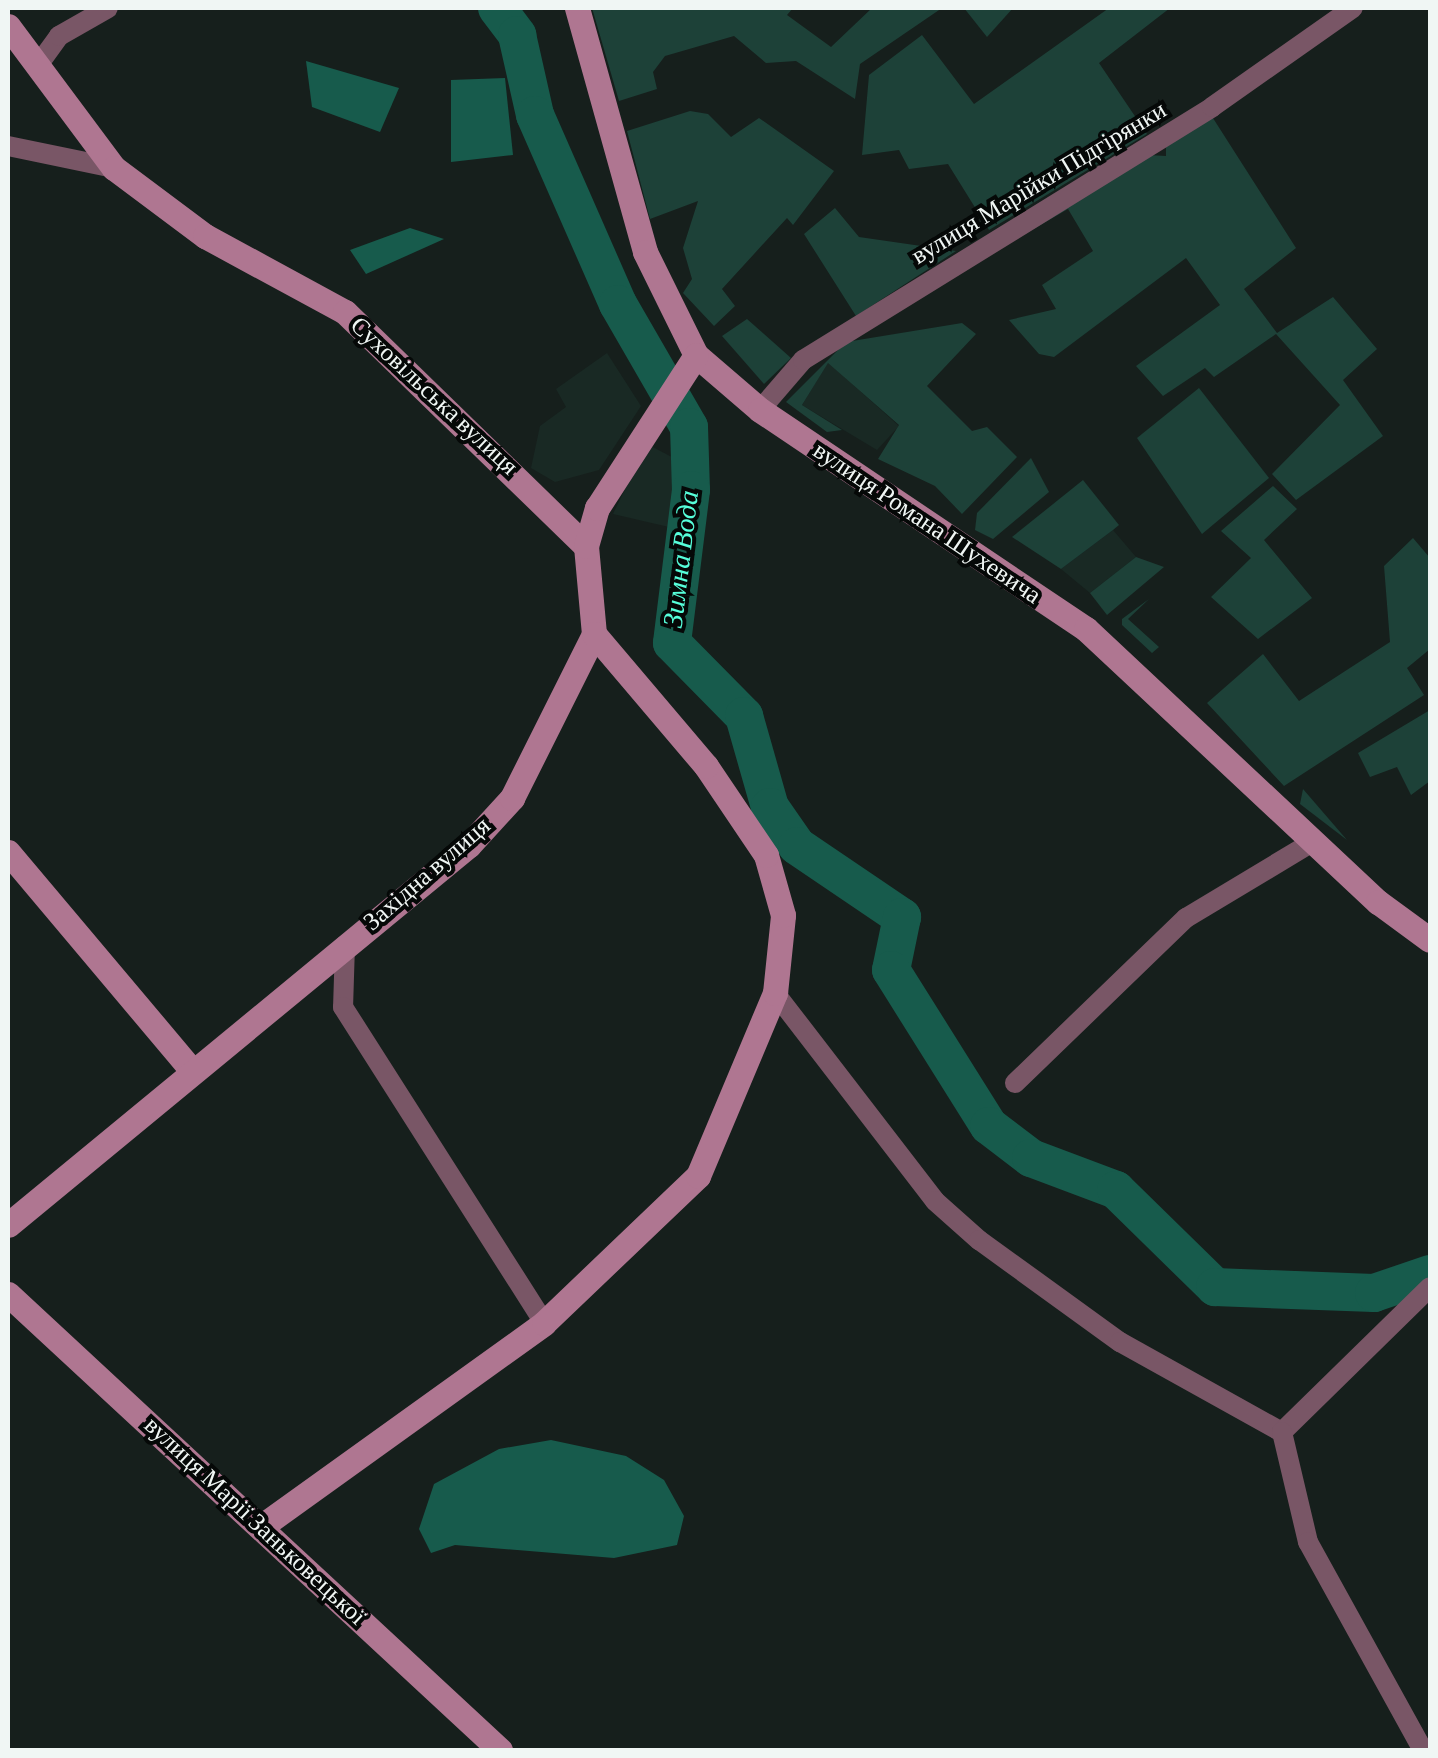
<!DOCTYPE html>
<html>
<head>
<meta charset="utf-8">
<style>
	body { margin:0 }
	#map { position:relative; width:1438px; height:1758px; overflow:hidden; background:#161f1c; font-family:"Crimson Pro",serif }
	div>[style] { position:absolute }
	.built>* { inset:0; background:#192924 }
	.green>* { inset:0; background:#1d4138 }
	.water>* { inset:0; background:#175b4c }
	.river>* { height:38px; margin:-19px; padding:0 19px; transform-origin:19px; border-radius:19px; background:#175b4c }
	.street>* { height:20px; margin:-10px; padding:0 10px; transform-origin:10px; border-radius:10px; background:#795666 }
	.secondary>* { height:25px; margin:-12.5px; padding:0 12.5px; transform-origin:12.5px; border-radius:12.5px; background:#af7691 }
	span { translate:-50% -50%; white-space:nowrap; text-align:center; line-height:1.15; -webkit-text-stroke:8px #050807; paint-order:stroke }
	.street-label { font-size:25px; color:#f0f6f4 }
	.water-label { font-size:28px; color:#56feda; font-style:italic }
	.frame { position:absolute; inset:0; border:10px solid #f0f6f4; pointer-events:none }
</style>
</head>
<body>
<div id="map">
	<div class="built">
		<div style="clip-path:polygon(607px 353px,641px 406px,599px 470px,555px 482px,531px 468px,540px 426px,566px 407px,556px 389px)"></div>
		<div style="clip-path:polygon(828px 362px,899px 426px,877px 450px,802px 405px)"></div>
		<div style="clip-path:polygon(647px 444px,685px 464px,669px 527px,613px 514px)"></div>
		<div style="clip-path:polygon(1113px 530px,1136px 557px,1090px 593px,1061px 569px)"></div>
	</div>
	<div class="green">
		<div style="clip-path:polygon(592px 8px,793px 8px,787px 15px,831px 47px,872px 8px,942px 8px,860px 64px,855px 99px,796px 61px,766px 63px,734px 36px,665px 56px,653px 72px,657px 89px,619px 101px)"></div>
		<div style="clip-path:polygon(964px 8px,1013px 8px,987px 37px)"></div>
		<div style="clip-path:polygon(1109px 8px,1170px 8px,1099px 63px,1147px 134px,989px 230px,948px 164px,909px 169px,899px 150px,862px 155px,869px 75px,922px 35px,974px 104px)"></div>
		<div style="clip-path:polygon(690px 111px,708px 114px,731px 137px,759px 118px,834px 171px,793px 225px,787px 218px,722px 289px,735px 306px,714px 326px,683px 293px,692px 279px,683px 248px,698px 201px,650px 219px,627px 131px)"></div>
		<div style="clip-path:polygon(1211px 115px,1296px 248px,1244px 289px,1277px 333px,1333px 297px,1377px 349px,1343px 380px,1383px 436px,1296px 500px,1272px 474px,1340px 405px,1276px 334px,1214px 377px,1205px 368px,1163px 396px,1136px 366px,1220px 305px,1186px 258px,1054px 357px,1039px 354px,1009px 320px,1056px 309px,1042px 285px,1093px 251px,1068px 209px,912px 300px,1148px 155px,1166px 156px,1166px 143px)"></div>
		<div style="clip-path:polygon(835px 208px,859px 237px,956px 251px,856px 316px,804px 234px)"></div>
		<div style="clip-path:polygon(747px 319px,791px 358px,764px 384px,722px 336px)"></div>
		<div style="clip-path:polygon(962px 323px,976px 334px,927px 386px,972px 431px,987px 427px,1017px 457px,962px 514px,935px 486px,878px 459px,899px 425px,828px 363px,802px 405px,842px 430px,827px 432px,786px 402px,846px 342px)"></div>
		<div style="clip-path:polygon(1199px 388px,1269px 478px,1202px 534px,1137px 438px)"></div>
		<div style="clip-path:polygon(1031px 458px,1049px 492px,993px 539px,975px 530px,977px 513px)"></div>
		<div style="clip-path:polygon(1083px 480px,1119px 525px,1113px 530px,1061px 569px,1012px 537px)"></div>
		<div style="clip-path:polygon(1273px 486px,1297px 509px,1264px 540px,1312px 598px,1258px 639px,1211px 597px,1251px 558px,1221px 531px)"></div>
		<div style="clip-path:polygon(1413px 538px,1430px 558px,1430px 649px,1407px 668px,1424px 695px,1284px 786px,1207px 703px,1263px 654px,1299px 701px,1390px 642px,1384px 566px)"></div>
		<div style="clip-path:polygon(1136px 557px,1164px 567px,1107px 615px,1090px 593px)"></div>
		<div style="clip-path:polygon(1149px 599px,1128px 619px,1159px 647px,1152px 653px,1122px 625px,1122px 619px)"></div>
		<div style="clip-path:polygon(1430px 710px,1430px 781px,1411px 795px,1397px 767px,1370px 777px,1358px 753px)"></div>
		<div style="clip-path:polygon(1303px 789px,1347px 840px,1300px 804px)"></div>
	</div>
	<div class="water">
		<div style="clip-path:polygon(306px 61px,399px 88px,380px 132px,312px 107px)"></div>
		<div style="clip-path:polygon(505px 78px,513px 155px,451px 162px,451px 80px)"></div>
		<div style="clip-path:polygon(410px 228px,444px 239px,366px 274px,350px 250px)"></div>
		<div style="clip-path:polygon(551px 1440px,626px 1456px,664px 1480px,684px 1516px,677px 1545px,614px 1558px,455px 1545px,431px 1553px,419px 1529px,434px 1484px,499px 1449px)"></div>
	</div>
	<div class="river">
		<div style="left:497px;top:8px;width:34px;rotate:53deg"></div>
		<div style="left:517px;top:35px;width:82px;rotate:77.3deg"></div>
		<div style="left:535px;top:115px;width:206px;rotate:66.3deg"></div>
		<div style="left:618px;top:304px;width:142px;rotate:60deg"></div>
		<div style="left:689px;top:427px;width:63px;rotate:88.2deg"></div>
		<div style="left:691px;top:490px;width:154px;rotate:97.1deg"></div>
		<div style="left:672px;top:643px;width:103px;rotate:45.4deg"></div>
		<div style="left:744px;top:716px;width:95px;rotate:74.1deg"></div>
		<div style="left:770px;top:807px;width:47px;rotate:55.3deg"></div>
		<div style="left:797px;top:846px;width:127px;rotate:34.1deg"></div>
		<div style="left:902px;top:917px;width:54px;rotate:101.7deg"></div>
		<div style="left:891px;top:970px;width:184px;rotate:57.9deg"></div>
		<div style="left:989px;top:1126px;width:53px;rotate:37.3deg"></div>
		<div style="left:1031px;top:1158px;width:91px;rotate:20.6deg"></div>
		<div style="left:1116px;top:1190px;width:139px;rotate:44.4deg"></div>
		<div style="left:1215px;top:1287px;width:159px;rotate:2.2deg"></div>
		<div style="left:1374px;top:1293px;width:59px;rotate:-18.7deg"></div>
	</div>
	<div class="street">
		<div style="left:41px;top:61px;width:31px;rotate:-54deg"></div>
		<div style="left:59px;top:36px;width:56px;rotate:-29.7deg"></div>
		<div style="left:8px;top:146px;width:108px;rotate:11.7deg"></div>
		<div style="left:760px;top:410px;width:66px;rotate:-49.3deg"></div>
		<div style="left:803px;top:360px;width:481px;rotate:-31.7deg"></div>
		<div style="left:1212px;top:107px;width:172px;rotate:-35.1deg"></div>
		<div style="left:345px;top:945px;width:62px;rotate:91.8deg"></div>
		<div style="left:343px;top:1007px;width:375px;rotate:57.5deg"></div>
		<div style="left:775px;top:993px;width:262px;rotate:52.4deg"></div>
		<div style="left:935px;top:1201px;width:59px;rotate:41.6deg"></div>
		<div style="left:979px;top:1240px;width:174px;rotate:35.9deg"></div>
		<div style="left:1120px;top:1342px;width:185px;rotate:29.1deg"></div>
		<div style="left:1282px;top:1432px;width:207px;rotate:-44.4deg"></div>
		<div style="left:1015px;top:1083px;width:238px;rotate:-44deg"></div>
		<div style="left:1186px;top:918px;width:149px;rotate:-31deg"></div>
		<div style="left:1282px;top:1432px;width:113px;rotate:76.7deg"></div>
		<div style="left:1308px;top:1542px;width:238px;rotate:61.1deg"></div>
	</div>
	<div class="secondary">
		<div style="left:577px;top:8px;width:253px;rotate:74.4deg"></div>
		<div style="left:645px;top:252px;width:115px;rotate:63.7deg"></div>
		<div style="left:696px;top:355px;width:84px;rotate:40.7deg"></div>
		<div style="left:760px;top:410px;width:393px;rotate:33.9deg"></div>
		<div style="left:1086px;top:629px;width:400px;rotate:43.1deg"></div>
		<div style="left:1378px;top:902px;width:64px;rotate:36.2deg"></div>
		<div style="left:8px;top:26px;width:177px;rotate:53.3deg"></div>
		<div style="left:114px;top:168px;width:114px;rotate:36.8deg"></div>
		<div style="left:205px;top:236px;width:159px;rotate:28.5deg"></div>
		<div style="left:345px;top:312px;width:336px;rotate:44.2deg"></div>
		<div style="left:8px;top:852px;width:282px;rotate:49.9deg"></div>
		<div style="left:8px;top:1225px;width:597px;rotate:-39.5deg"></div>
		<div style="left:469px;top:845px;width:64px;rotate:-47.5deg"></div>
		<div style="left:512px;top:798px;width:183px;rotate:-63.4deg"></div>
		<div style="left:594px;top:634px;width:88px;rotate:-95.2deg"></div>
		<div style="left:586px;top:546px;width:40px;rotate:-74deg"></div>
		<div style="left:597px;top:508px;width:182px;rotate:-57.1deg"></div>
		<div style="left:8px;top:1294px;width:671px;rotate:42.83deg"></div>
		<div style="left:262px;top:1526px;width:347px;rotate:-35.7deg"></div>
		<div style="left:544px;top:1323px;width:213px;rotate:-43.7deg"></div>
		<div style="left:698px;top:1176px;width:199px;rotate:-67.2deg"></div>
		<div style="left:775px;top:993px;width:78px;rotate:-84.1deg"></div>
		<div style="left:783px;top:915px;width:62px;rotate:-105.8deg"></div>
		<div style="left:766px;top:855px;width:107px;rotate:-124deg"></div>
		<div style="left:706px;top:766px;width:173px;rotate:-130.3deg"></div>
	</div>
	<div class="street-label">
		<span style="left:1039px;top:183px;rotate:-31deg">вулиця Марійки Підгірянки</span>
		<span style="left:434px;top:396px;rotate:43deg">Суховільська вулиця</span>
		<span style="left:927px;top:523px;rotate:34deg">вулиця Романа Шухевича</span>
		<span style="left:427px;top:874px;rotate:-41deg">Західна вулиця</span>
		<span style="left:255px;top:1521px;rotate:43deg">вулиця Марії Заньковецької</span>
	</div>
	<div class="water-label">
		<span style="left:681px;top:559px;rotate:-83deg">Зимна Вода</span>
	</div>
	<div class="frame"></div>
</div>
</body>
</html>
